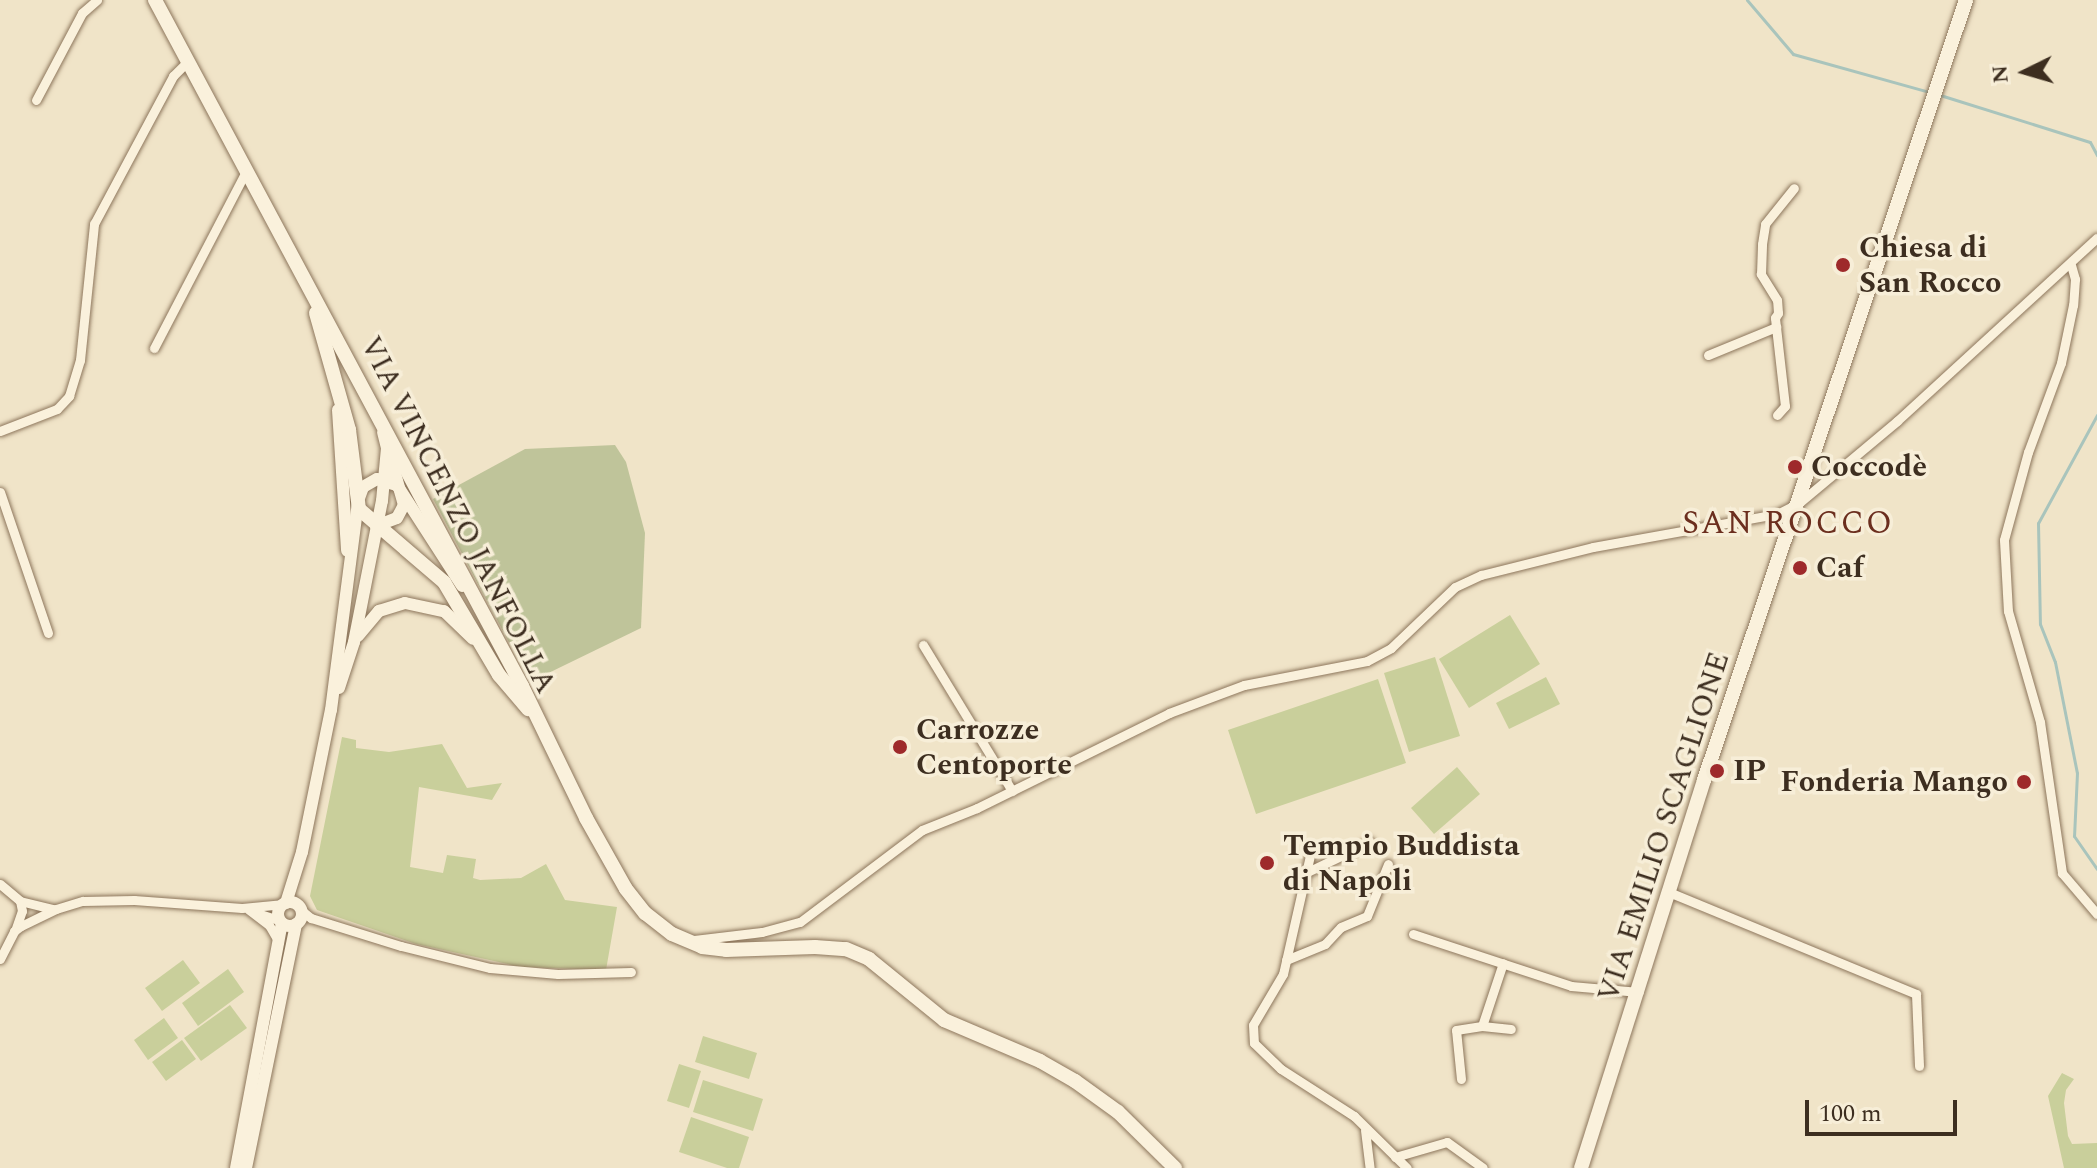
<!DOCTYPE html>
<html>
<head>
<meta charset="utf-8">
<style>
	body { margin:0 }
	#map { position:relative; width:2097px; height:1168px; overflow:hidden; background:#f0e4c8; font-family:Spectral,serif }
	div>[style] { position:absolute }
	.green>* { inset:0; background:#c9cf9b }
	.cemetery>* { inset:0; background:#bfc49a }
	.stream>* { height:3px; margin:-1.5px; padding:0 1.5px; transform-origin:1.5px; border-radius:1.5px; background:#a9c4bc }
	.roads { filter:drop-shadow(0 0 2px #8d765c) drop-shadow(0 0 2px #8d765c) }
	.minor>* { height:9px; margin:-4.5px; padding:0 4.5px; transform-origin:4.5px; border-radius:4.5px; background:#faf1dc }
	.tertiary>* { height:12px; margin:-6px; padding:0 6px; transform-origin:6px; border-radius:6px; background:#faf1dc }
	.tertiary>.ring { margin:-6px; padding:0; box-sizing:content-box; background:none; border:12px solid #faf1dc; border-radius:50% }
	.secondary>* { height:14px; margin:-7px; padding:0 7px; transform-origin:7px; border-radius:7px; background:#faf1dc }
	.dots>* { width:22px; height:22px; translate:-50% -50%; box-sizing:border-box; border:4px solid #f7eed8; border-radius:50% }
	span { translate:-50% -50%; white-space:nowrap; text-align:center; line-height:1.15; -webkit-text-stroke:7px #f7eed8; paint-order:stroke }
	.poi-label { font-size:30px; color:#3d2e20; font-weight:700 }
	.left { translate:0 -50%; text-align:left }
	.right { translate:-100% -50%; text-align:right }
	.street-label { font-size:30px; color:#3d2e20 }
	.neighbourhood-label { font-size:32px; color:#6b2e1e; letter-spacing:2px }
	.north { position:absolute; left:1985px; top:32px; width:80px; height:80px; -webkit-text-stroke:6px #f7eed8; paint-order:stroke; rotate:265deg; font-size:22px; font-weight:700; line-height:32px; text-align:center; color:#3d2e20 }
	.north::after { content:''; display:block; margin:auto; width:28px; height:36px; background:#3d2e20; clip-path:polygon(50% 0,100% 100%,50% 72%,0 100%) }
	.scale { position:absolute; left:1805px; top:1100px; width:152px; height:36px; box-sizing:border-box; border:4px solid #3d2e20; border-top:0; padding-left:10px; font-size:24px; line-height:28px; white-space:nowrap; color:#3d2e20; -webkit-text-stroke:6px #f7eed8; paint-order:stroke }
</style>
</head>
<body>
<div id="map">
	<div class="green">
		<div style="clip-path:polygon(1510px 615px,1540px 664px,1469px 708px,1439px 659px)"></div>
		<div style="clip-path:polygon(1435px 657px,1460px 736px,1409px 752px,1384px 673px)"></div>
		<div style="clip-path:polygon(1546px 677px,1560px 704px,1509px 729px,1496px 703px)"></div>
		<div style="clip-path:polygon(1378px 679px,1406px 763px,1256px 814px,1228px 730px)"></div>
		<div style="clip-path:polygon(342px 737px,356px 740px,356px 748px,389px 752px,442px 744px,467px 788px,502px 783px,492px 800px,419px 787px,410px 867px,443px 873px,447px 855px,476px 859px,473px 878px,480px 880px,521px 878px,546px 864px,565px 900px,617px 907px,606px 970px,521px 967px,416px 944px,317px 910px,310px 896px)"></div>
		<div style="clip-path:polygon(1457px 767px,1480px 794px,1434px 834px,1411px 808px)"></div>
		<div style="clip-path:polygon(183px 960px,200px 983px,162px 1011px,145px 988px)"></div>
		<div style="clip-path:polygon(228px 969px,244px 992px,198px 1026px,182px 1003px)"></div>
		<div style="clip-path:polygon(230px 1005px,247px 1028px,201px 1061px,184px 1038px)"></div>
		<div style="clip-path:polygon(164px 1018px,178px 1038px,148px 1060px,134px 1040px)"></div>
		<div style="clip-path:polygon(703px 1036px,757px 1053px,749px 1079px,695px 1062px)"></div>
		<div style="clip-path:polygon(182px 1040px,196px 1059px,166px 1081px,152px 1062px)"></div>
		<div style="clip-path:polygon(679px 1064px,701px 1071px,689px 1108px,667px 1101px)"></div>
		<div style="clip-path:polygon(2062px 1073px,2074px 1079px,2066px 1090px,2064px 1103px,2068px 1136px,2072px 1144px,2097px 1143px,2097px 1168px,2064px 1168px,2048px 1096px)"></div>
		<div style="clip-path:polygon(703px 1080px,763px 1099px,753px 1131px,693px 1112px)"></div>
		<div style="clip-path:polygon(691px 1117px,749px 1137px,739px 1168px,727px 1168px,679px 1152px)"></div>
	</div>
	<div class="cemetery">
		<div style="clip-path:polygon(615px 445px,626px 462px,645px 533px,641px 628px,530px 682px,433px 499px,525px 449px)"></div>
	</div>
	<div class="stream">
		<div style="left:1747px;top:0;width:71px;rotate:49.6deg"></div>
		<div style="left:1793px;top:54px;width:141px;rotate:15.6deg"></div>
		<div style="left:1940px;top:95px;width:157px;rotate:17.4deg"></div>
		<div style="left:2090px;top:142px;width:15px;rotate:62deg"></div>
		<div style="left:2097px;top:415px;width:123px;rotate:118.6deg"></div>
		<div style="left:2038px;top:523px;width:101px;rotate:88.9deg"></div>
		<div style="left:2040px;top:624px;width:41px;rotate:68.5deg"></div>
		<div style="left:2055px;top:662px;width:113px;rotate:78.8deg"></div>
		<div style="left:2077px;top:773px;width:63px;rotate:92.7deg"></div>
		<div style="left:2074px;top:836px;width:40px;rotate:55.1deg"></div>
	</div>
	<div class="roads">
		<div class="minor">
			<div style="left:36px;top:100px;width:98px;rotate:-62.1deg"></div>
			<div style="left:82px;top:13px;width:20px;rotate:-41deg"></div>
			<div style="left:2071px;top:265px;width:15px;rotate:74deg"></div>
			<div style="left:2075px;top:279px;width:26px;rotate:94deg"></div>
			<div style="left:2073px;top:305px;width:59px;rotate:101.7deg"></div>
			<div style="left:2061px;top:363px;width:95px;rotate:110.3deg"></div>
			<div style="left:2028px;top:452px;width:91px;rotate:105.3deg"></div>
			<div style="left:2004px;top:540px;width:71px;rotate:86.8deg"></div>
			<div style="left:2008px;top:611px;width:116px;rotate:73.9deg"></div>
			<div style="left:2040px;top:722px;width:153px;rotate:81.7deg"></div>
			<div style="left:2062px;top:873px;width:54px;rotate:49.5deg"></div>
			<div style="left:154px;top:348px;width:199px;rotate:-62.5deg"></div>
			<div style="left:1708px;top:355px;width:74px;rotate:-22.4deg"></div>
			<div style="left:1777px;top:415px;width:12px;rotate:-48deg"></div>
			<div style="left:1785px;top:406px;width:89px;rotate:-96.5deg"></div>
			<div style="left:1775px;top:318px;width:6px;rotate:-59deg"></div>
			<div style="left:1778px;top:313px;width:13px;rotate:-94deg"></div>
			<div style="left:1777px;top:300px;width:31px;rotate:-122deg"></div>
			<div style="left:1761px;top:274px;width:30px;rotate:-88deg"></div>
			<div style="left:1762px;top:244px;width:20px;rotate:-81deg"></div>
			<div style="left:1765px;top:224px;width:46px;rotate:-51.1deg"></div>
			<div style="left:0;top:431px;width:61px;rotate:-21.1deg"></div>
			<div style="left:57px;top:409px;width:18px;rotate:-47deg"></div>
			<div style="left:69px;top:396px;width:38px;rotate:-73deg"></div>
			<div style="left:80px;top:360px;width:137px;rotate:-84.1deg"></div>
			<div style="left:94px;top:224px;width:168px;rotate:-61.9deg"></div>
			<div style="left:173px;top:76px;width:20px;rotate:-45deg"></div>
			<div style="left:0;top:492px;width:149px;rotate:71.2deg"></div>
			<div style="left:923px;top:645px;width:171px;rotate:58.6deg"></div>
			<div style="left:1311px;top:851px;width:126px;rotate:102.8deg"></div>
			<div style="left:1283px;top:974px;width:59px;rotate:120.5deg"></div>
			<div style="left:1253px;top:1025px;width:18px;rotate:87deg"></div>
			<div style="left:1254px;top:1043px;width:37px;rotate:44deg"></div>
			<div style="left:1281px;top:1069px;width:87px;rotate:32.8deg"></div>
			<div style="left:1354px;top:1116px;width:74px;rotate:44.5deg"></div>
			<div style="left:1305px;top:873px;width:72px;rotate:-25.5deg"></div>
			<div style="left:0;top:884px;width:26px;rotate:40deg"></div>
			<div style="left:20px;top:901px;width:33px;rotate:14deg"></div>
			<div style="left:1671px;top:893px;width:265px;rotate:22.4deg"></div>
			<div style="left:1916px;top:994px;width:72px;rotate:87.6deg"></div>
			<div style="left:249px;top:910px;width:25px;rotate:37deg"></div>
			<div style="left:269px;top:925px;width:20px;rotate:60deg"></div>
			<div style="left:301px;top:910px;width:13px;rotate:39deg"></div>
			<div style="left:311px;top:918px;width:94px;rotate:17.3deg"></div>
			<div style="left:401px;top:946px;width:92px;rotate:13.9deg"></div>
			<div style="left:490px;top:968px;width:68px;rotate:5deg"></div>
			<div style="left:558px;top:974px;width:73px;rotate:-1.6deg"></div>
			<div style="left:257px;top:913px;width:25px;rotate:18deg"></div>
			<div style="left:16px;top:928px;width:18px;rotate:-71deg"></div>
			<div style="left:22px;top:911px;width:10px;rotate:-101deg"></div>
			<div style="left:1413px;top:934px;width:166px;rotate:18.2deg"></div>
			<div style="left:1571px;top:986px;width:68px;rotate:5deg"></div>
			<div style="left:694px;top:940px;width:68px;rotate:-6.7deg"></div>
			<div style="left:762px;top:932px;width:39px;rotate:-15deg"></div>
			<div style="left:800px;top:922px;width:153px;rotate:-37deg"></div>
			<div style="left:922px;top:830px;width:59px;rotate:-21.8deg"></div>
			<div style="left:977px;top:808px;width:214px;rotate:-26.3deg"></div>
			<div style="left:1169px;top:713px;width:80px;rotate:-20.5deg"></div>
			<div style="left:1244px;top:685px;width:125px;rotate:-11deg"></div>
			<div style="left:1367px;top:661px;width:27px;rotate:-28deg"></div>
			<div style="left:1391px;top:648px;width:88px;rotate:-43.6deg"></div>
			<div style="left:1455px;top:587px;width:29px;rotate:-25deg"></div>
			<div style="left:1481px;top:575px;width:115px;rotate:-14deg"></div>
			<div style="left:1593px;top:547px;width:187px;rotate:-10.2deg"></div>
			<div style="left:1777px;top:514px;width:25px;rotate:-27deg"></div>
			<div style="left:1799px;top:503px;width:128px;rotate:-39.9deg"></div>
			<div style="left:1897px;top:421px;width:271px;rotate:-42.5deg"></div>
			<div style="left:0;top:959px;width:31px;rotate:-63deg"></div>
			<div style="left:14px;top:931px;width:9px;rotate:-36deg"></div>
			<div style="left:21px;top:926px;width:39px;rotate:-26deg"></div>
			<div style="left:56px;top:909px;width:28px;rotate:-17deg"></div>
			<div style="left:83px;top:901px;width:51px;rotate:-1.1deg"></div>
			<div style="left:134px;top:900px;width:108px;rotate:4.2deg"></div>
			<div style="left:242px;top:908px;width:42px;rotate:-5.4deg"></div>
			<div style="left:1286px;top:960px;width:42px;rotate:-22.3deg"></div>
			<div style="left:1325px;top:944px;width:23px;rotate:-47deg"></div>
			<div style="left:1341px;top:927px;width:28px;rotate:-23deg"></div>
			<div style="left:1367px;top:916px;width:56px;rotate:-68deg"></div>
			<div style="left:1482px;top:1026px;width:29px;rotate:6deg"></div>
			<div style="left:1461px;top:1079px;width:49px;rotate:-95.8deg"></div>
			<div style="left:1456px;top:1030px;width:26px;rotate:-9deg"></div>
			<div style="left:1482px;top:1026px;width:66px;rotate:-71.6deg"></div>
			<div style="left:1365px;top:1130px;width:38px;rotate:83deg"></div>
			<div style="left:1395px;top:1157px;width:54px;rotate:-16.1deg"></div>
			<div style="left:1447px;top:1142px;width:44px;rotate:35.8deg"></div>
		</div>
		<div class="tertiary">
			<div style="left:338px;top:410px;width:141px;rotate:86.3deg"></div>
			<div style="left:376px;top:526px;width:22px;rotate:-21deg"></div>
			<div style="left:397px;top:518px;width:15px;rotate:-62deg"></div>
			<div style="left:404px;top:505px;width:51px;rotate:-105.9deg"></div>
			<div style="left:358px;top:636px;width:33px;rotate:-50deg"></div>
			<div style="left:379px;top:611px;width:27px;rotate:-17deg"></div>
			<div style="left:405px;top:603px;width:40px;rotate:12deg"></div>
			<div style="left:444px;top:611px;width:40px;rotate:44deg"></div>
			<div style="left:339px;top:688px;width:48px;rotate:-71.9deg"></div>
			<div style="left:354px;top:642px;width:144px;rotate:-78.8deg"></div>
			<div style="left:382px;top:501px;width:53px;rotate:-84.6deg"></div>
			<div style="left:387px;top:448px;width:16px;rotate:-104deg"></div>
			<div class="ring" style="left:278px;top:902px;width:12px;height:12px"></div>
			<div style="left:286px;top:903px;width:53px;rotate:-72.6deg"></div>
			<div style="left:302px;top:852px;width:145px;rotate:-78.5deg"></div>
			<div style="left:331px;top:710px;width:211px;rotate:-82.6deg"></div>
			<div style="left:358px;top:501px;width:15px;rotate:-70deg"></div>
			<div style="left:363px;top:487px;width:16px;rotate:-30deg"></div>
			<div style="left:377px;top:479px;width:21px;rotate:17deg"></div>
			<div style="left:397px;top:485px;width:120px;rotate:57.2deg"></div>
			<div style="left:236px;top:1168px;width:249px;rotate:-79.4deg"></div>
			<div style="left:246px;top:1168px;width:249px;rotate:-78.4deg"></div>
		</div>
		<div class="secondary">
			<div style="left:155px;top:0;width:778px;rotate:61.85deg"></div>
			<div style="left:522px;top:686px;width:147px;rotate:64.1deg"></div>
			<div style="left:586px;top:818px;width:81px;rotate:60.6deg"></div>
			<div style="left:626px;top:889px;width:31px;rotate:52deg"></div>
			<div style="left:645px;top:913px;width:34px;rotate:38deg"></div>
			<div style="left:672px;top:934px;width:33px;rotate:23deg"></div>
			<div style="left:702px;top:947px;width:24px;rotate:7deg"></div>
			<div style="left:726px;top:950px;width:89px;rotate:-1.9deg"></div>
			<div style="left:815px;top:947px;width:31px;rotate:4deg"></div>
			<div style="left:846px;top:949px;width:25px;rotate:23deg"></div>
			<div style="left:869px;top:959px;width:97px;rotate:39.1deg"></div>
			<div style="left:944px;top:1020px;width:104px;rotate:23.1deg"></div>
			<div style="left:1040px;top:1061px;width:40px;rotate:29.7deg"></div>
			<div style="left:1075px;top:1081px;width:53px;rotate:35.8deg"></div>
			<div style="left:1118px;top:1112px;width:80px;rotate:44.5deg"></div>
			<div style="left:316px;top:313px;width:122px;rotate:74.2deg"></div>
			<div style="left:349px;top:430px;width:80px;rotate:82.8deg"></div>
			<div style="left:359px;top:509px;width:112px;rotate:40.7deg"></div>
			<div style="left:444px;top:582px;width:108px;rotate:59.4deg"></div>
			<div style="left:499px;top:675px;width:45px;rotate:49.5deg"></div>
			<div style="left:1581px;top:1168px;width:407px;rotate:-72.4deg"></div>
			<div style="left:1704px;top:780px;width:823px;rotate:-71.43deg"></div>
		</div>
	</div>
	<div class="dots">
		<div style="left:1843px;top:265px;background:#9e2a2b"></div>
		<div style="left:1795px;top:467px;background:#9e2a2b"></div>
		<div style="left:1800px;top:568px;background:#9e2a2b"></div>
		<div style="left:900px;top:747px;background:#9e2a2b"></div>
		<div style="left:1717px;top:771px;background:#9e2a2b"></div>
		<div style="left:2024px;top:782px;background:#9e2a2b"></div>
		<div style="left:1267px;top:863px;background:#9e2a2b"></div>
	</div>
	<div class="poi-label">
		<span class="left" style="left:1859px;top:265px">Chiesa di<br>San Rocco</span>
		<span class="left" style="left:1811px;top:467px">Coccodè</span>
		<span class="left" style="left:1816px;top:568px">Caf</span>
		<span class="left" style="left:916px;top:747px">Carrozze<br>Centoporte</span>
		<span class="left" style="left:1733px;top:771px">IP</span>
		<span class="right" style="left:2008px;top:782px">Fonderia Mango</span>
		<span class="left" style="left:1283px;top:863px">Tempio Buddista<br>di Napoli</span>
	</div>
	<div class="street-label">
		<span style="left:458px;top:515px;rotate:63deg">VIA VINCENZO JANFOLLA</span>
		<span style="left:1664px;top:827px;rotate:-72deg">VIA EMILIO SCAGLIONE</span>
	</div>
	<div class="neighbourhood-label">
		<span style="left:1788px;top:524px">SAN ROCCO</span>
	</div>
	<div class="north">N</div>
	<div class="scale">100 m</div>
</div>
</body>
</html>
